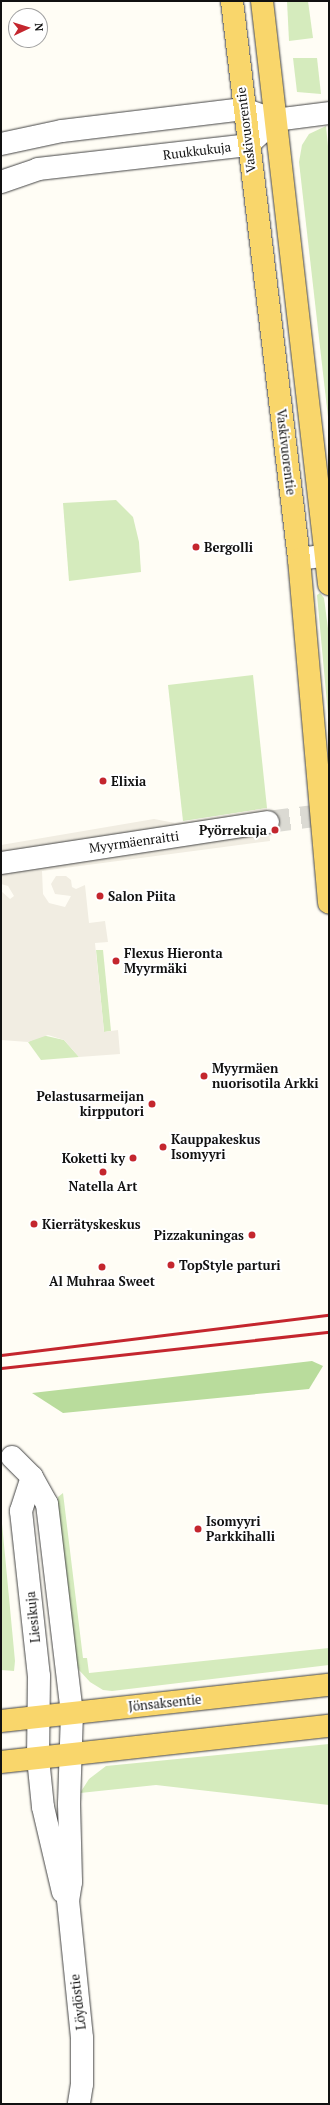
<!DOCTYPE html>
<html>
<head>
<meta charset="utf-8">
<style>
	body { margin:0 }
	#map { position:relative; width:330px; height:2105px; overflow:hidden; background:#fffdf5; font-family:"PT Serif",serif }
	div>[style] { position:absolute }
	.green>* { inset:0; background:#d5ebbd }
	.forest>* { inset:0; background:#b9dc9c }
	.plaza>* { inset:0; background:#f1ede2 }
	.minor-tunnel>* { height:22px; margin-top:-11px; transform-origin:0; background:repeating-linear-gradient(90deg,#dbdad3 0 22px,transparent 0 33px) }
	.roads { filter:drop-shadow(0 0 1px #444) drop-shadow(0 0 1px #444) }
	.minor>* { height:22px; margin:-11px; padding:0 11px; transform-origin:11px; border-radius:11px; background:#fff }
	.major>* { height:22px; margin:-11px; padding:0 11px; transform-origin:11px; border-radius:11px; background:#f9d66b }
	.rail>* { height:3px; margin:-1.5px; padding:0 1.5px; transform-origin:1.5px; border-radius:1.5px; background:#c4262e }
	.dots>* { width:11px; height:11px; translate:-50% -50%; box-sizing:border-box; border:2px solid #fff; border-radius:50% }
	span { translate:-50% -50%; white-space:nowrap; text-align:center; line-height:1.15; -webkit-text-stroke:4px #fff; paint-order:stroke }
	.street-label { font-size:13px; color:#111 }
	.poi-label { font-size:13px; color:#111; font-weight:700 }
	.left { translate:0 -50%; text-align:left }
	.right { translate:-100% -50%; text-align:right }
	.frame { position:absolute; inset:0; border:2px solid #111; pointer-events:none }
	.north { position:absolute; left:8px; top:8px; width:40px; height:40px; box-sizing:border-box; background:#fff; border:1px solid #a0a0a0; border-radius:50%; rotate:86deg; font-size:11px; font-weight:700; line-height:16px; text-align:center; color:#111 }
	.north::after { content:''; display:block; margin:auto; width:14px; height:18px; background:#c4262e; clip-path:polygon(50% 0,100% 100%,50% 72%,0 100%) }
</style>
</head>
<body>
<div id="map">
	<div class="green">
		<div style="clip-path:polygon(287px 1px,308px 1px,313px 38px,289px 41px)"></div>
		<div style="clip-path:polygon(293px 58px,317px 58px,321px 94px,297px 92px)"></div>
		<div style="clip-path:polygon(326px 126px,329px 156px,329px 426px,299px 162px,302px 145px,309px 134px)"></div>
		<div style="clip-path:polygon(116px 500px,133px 517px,139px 542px,141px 572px,69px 581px,63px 503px)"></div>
		<div style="clip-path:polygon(320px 593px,324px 598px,329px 636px,329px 725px,317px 595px)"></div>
		<div style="clip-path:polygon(253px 675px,267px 808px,183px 821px,168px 685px)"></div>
		<div style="clip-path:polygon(96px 950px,103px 950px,111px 1031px,104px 1032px)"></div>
		<div style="clip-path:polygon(42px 1035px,64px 1040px,79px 1057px,41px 1060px,28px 1042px)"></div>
		<div style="clip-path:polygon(63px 1493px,83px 1658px,87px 1658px,89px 1673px,329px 1648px,329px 1665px,112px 1691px,103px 1690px,90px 1682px,79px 1670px,74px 1659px,57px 1507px,58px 1497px)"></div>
		<div style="clip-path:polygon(1px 1513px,15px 1661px,14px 1671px,1px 1670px)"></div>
		<div style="clip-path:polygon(329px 1744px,329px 1805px,156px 1785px,80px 1793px,89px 1779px,106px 1766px)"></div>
	</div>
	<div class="forest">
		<div style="clip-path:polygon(312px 1361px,323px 1366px,309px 1389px,63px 1413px,32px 1393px)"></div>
	</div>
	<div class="plaza">
		<div style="clip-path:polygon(267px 808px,270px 841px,42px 871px,43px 894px,49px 903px,65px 907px,71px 896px,55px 894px,51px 884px,56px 876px,66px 876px,71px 880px,72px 887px,76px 889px,85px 885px,89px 923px,105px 921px,108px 942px,95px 943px,103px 1021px,104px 1032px,118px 1030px,120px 1054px,79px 1057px,64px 1040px,48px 1035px,28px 1042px,1px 1040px,1px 891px,10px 899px,14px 896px,8px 886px,1px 884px,1px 845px,154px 819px,175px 823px)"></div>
	</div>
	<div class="minor-tunnel">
		<div style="left:268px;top:822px;width:62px;rotate:-7.5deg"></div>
	</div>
	<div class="roads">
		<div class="minor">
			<div style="left:1px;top:144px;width:62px;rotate:-12deg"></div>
			<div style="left:62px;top:131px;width:183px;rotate:-6.9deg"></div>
			<div style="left:244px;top:109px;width:33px;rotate:20deg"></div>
			<div style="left:275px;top:120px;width:54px;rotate:-7.4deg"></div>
			<div style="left:1px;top:182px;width:39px;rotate:-19deg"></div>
			<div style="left:38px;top:169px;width:211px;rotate:-6.5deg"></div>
			<div style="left:248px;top:145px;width:37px;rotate:-43deg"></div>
			<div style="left:299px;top:559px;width:30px;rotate:-8deg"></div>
			<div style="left:1px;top:863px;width:270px;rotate:-8.7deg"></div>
			<div style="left:12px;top:1457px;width:28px;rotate:45deg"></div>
			<div style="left:32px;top:1477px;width:31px;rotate:61deg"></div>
			<div style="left:47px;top:1504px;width:210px;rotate:83.2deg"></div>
			<div style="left:72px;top:1713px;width:91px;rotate:91.9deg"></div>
			<div style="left:69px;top:1804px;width:78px;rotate:88.5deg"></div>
			<div style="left:71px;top:1882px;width:18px;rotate:99deg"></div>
			<div style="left:68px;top:1900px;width:139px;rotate:84.2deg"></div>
			<div style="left:82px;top:2038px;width:46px;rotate:90deg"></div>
			<div style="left:82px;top:2084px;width:20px;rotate:99deg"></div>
			<div style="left:32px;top:1477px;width:36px;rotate:108deg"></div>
			<div style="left:21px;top:1511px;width:166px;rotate:83.8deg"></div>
			<div style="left:39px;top:1676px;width:82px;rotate:90.7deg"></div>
			<div style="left:38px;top:1758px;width:49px;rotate:84.2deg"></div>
			<div style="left:43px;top:1807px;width:87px;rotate:76.8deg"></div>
		</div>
		<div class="major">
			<div style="left:232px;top:1px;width:562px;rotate:83.15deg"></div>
			<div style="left:299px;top:559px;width:345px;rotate:85deg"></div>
			<div style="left:262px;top:1px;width:587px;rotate:83.44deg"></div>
			<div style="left:1px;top:1721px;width:330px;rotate:-6.3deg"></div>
			<div style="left:1px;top:1762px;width:330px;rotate:-6.3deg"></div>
		</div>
	</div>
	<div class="rail">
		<div style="left:1px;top:1355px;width:330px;rotate:-7deg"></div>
		<div style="left:1px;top:1368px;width:330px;rotate:-6.3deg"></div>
	</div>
	<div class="dots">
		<div style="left:196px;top:547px;background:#c4262e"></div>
		<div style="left:103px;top:781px;background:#c4262e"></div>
		<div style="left:275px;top:830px;background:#c4262e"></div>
		<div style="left:100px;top:896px;background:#c4262e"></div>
		<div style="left:116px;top:961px;background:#c4262e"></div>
		<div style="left:204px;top:1076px;background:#c4262e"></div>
		<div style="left:152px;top:1104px;background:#c4262e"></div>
		<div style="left:163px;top:1147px;background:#c4262e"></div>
		<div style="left:133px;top:1158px;background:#c4262e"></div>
		<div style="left:103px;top:1172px;background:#c4262e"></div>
		<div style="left:34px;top:1224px;background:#c4262e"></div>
		<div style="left:252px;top:1235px;background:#c4262e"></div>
		<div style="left:171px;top:1265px;background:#c4262e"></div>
		<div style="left:102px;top:1267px;background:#c4262e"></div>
		<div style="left:198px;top:1529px;background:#c4262e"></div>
	</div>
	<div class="street-label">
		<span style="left:246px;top:130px;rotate:-97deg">Vaskivuorentie</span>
		<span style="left:197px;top:151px;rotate:-7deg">Ruukkukuja</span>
		<span style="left:286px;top:452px;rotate:83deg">Vaskivuorentie</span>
		<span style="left:134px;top:842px;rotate:-8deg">Myyrmäenraitti</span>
		<span style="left:33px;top:1617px;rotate:-96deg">Liesikuja</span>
		<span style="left:165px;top:1703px;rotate:-6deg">Jönsaksentie</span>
		<span style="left:78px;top:2002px;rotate:-97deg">Löydöstie</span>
	</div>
	<div class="poi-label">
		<span class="left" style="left:204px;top:547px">Bergolli</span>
		<span class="left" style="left:111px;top:781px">Elixia</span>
		<span class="right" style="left:267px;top:830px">Pyörrekuja</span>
		<span class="left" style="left:108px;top:896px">Salon Piita</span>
		<span class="left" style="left:124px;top:961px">Flexus Hieronta<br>Myyrmäki</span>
		<span class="left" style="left:212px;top:1076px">Myyrmäen<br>nuorisotila Arkki</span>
		<span class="right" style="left:144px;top:1104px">Pelastusarmeijan<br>kirpputori</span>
		<span class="left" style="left:171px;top:1147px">Kauppakeskus<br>Isomyyri</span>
		<span class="right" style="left:125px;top:1158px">Koketti ky</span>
		<span style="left:103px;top:1186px">Natella Art</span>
		<span class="left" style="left:42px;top:1224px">Kierrätyskeskus</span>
		<span class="right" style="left:244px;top:1235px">Pizzakuningas</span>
		<span class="left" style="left:179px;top:1265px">TopStyle parturi</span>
		<span style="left:102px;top:1281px">Al Muhraa Sweet</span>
		<span class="left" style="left:206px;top:1529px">Isomyyri<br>Parkkihalli</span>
	</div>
	<div class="frame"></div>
	<div class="north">N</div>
</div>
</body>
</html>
